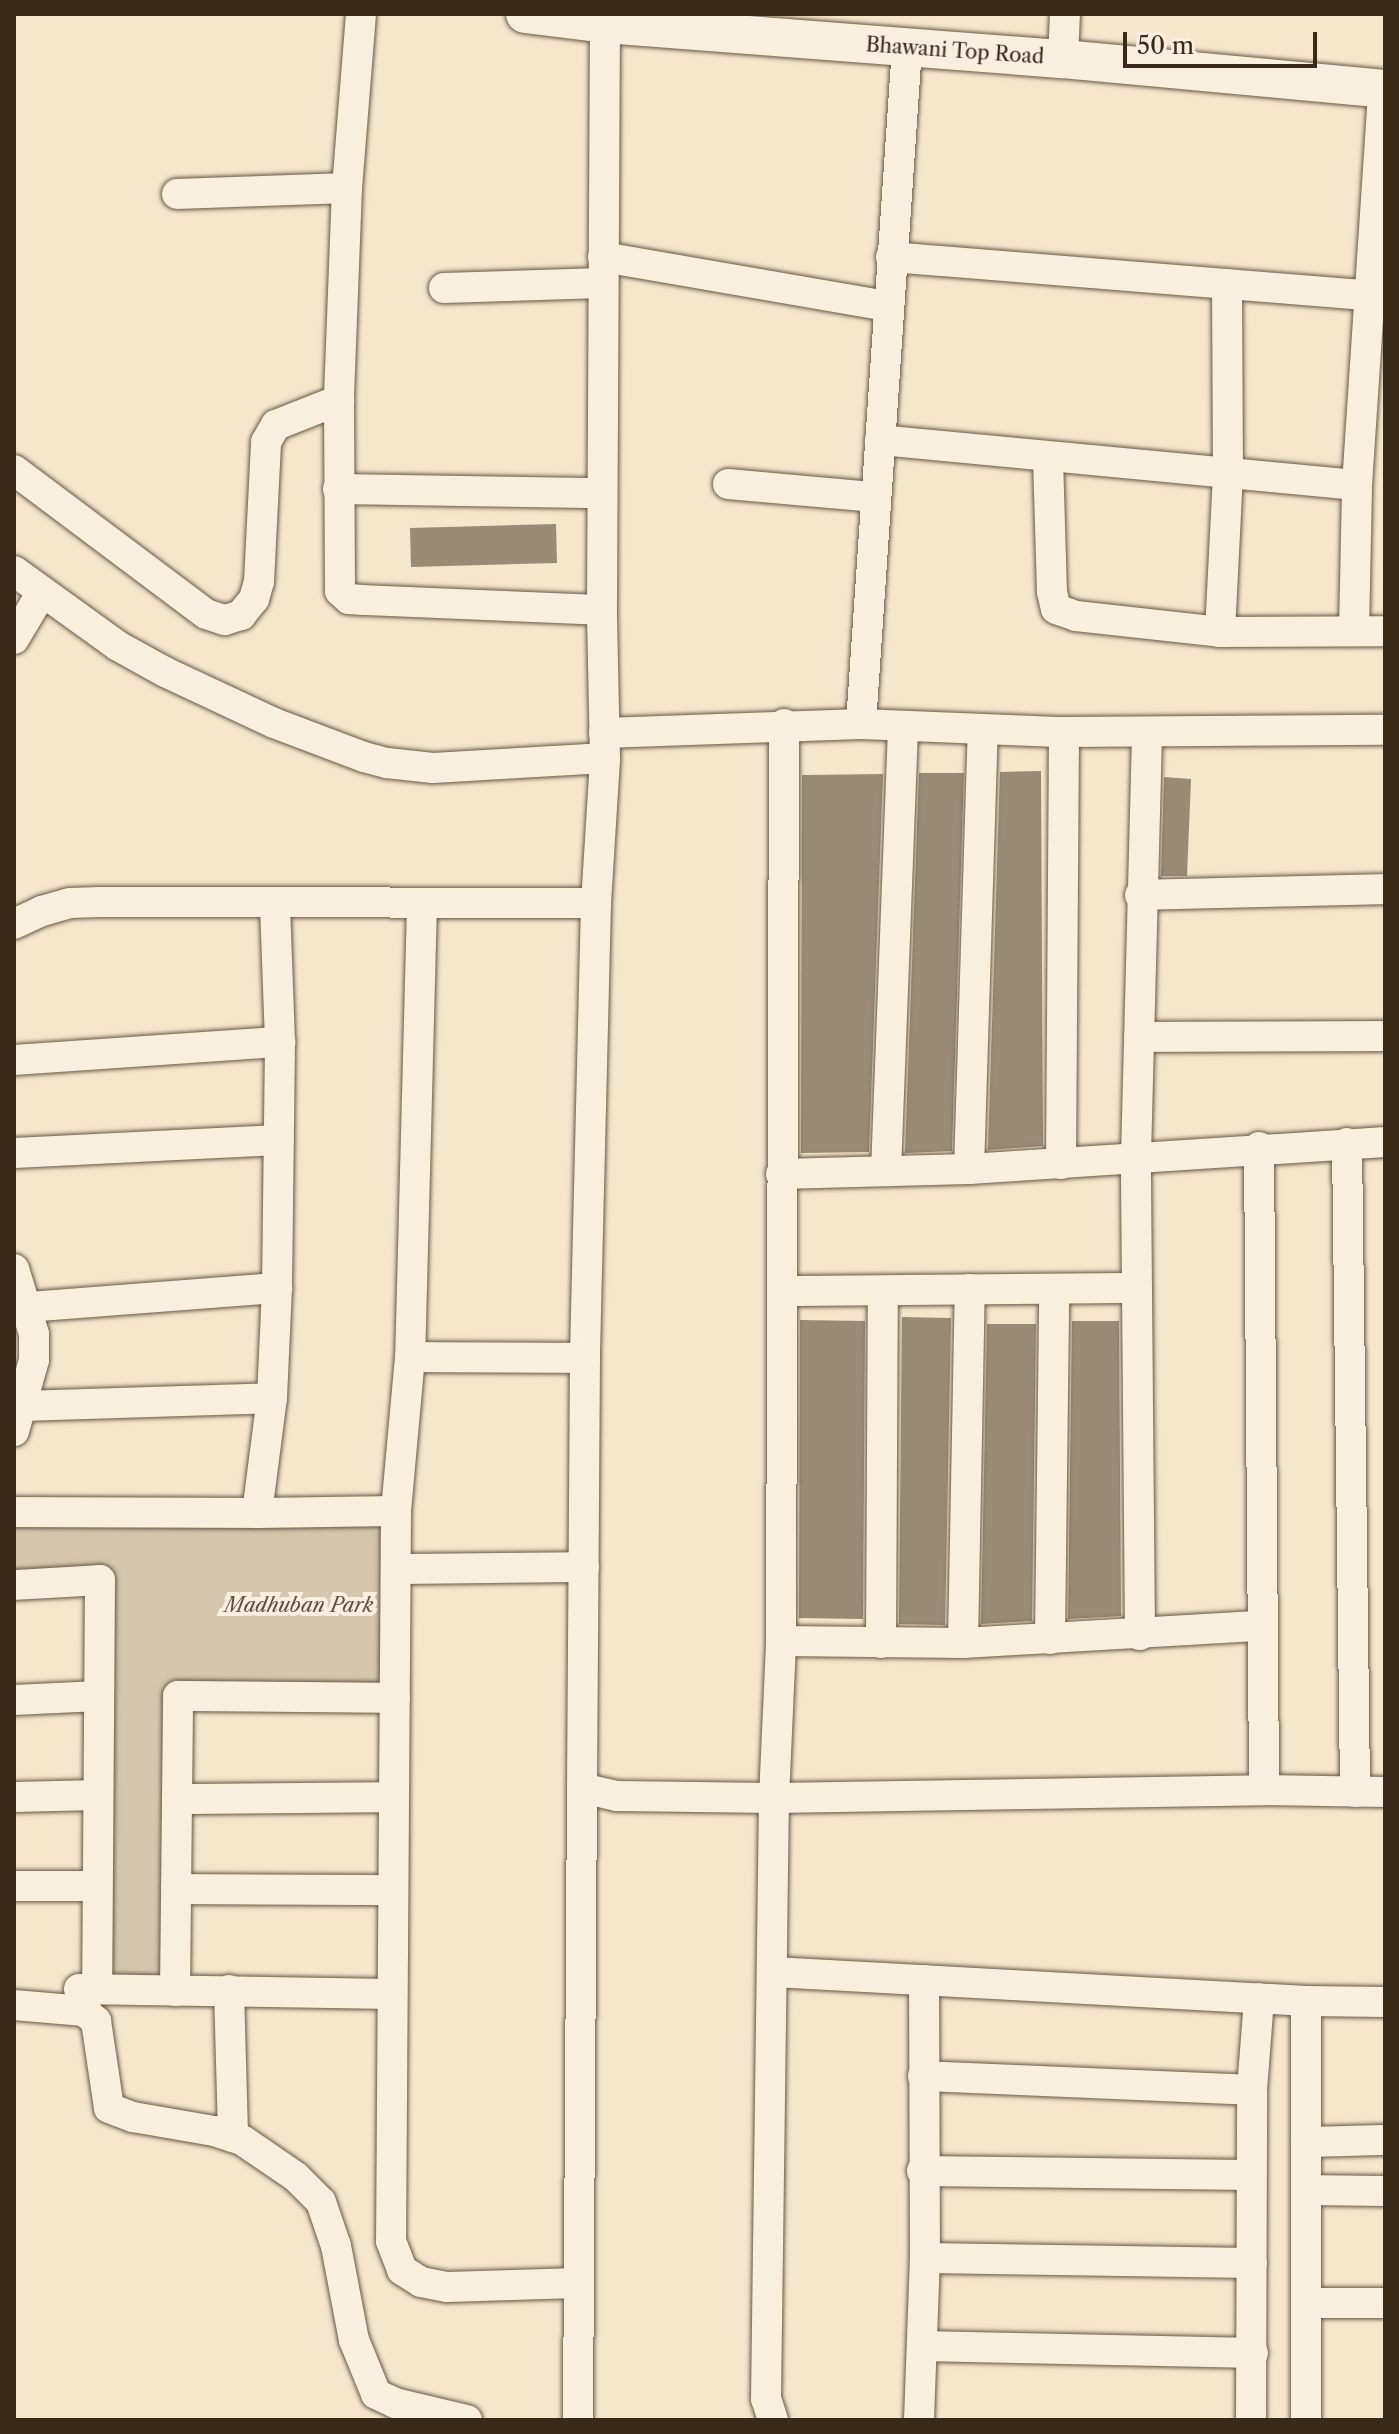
<!DOCTYPE html>
<html>
<head>
<meta charset="utf-8">
<style>
	body { margin:0 }
	#map { position:relative; width:1399px; height:2434px; overflow:hidden; background:#f5e6cc; font-family:"Libre Caslon Text",serif }
	div>[style] { position:absolute }
	.green>* { inset:0; background:#d5c6ad }
	.building>* { inset:0; background:#9a8b76 }
	.roads { filter:drop-shadow(0 0 2px #675845) drop-shadow(0 0 2px #675845) }
	.minor>* { height:30px; margin:-15px; padding:0 15px; transform-origin:15px; border-radius:15px; background:#f8efde }
	.tertiary>* { height:38px; margin:-19px; padding:0 19px; transform-origin:19px; border-radius:19px; background:#f8efde }
	span { translate:-50% -50%; white-space:nowrap; text-align:center; line-height:1.15; -webkit-text-stroke:8px #f8efde; paint-order:stroke }
	.street-label { font-size:20px; color:#382918 }
	.park-label { font-size:20px; color:#5f503d; font-style:italic }
	.frame { position:absolute; inset:0; border:16px solid #382918; pointer-events:none }
	.scale { position:absolute; left:1123px; top:32px; width:194px; height:36px; box-sizing:border-box; border:4px solid #382918; border-top:0; padding-left:10px; font-size:24px; line-height:28px; white-space:nowrap; color:#382918; -webkit-text-stroke:6px #f8efde; paint-order:stroke }
</style>
</head>
<body>
<div id="map">
	<div class="green">
		<div style="clip-path:polygon(396px 1511px,395px 1698px,178px 1697px,175px 1991px,97px 1990px,100px 1581px,14px 1585px,14px 1512px)"></div>
	</div>
	<div class="building">
		<div style="clip-path:polygon(556px 524px,557px 563px,411px 567px,410px 528px)"></div>
		<div style="clip-path:polygon(1041px 771px,1043px 1146px,988px 1150px,1000px 772px)"></div>
		<div style="clip-path:polygon(919px 773px,964px 773px,952px 1151px,905px 1153px)"></div>
		<div style="clip-path:polygon(883px 774px,869px 1152px,801px 1153px,802px 775px)"></div>
		<div style="clip-path:polygon(1164px 777px,1191px 779px,1187px 876px,1161px 876px)"></div>
		<div style="clip-path:polygon(902px 1317px,951px 1318px,945px 1625px,899px 1624px)"></div>
		<div style="clip-path:polygon(800px 1320px,865px 1321px,863px 1619px,799px 1618px)"></div>
		<div style="clip-path:polygon(1072px 1321px,1119px 1321px,1121px 1616px,1068px 1619px)"></div>
		<div style="clip-path:polygon(987px 1324px,1036px 1324px,1032px 1621px,981px 1624px)"></div>
	</div>
	<div class="roads">
		<div class="minor">
			<div style="left:361px;top:14px;width:175px;rotate:94.6deg"></div>
			<div style="left:347px;top:188px;width:212px;rotate:92.2deg"></div>
			<div style="left:339px;top:400px;width:191px;rotate:89.7deg"></div>
			<div style="left:340px;top:591px;width:12px;rotate:42deg"></div>
			<div style="left:349px;top:599px;width:14px;rotate:4deg"></div>
			<div style="left:363px;top:600px;width:239px;rotate:2.4deg"></div>
			<div style="left:1063px;top:59px;width:45px;rotate:-87.5deg"></div>
			<div style="left:177px;top:194px;width:170px;rotate:-2deg"></div>
			<div style="left:603px;top:257px;width:288px;rotate:9.8deg"></div>
			<div style="left:891px;top:257px;width:482px;rotate:4.6deg"></div>
			<div style="left:444px;top:288px;width:158px;rotate:-1.8deg"></div>
			<div style="left:880px;top:440px;width:479px;rotate:5.4deg"></div>
			<div style="left:1048px;top:458px;width:134px;rotate:88.3deg"></div>
			<div style="left:1052px;top:592px;width:17px;rotate:77deg"></div>
			<div style="left:1056px;top:609px;width:21px;rotate:19deg"></div>
			<div style="left:1076px;top:616px;width:145px;rotate:6.3deg"></div>
			<div style="left:1220px;top:632px;width:165px;rotate:-0.3deg"></div>
			<div style="left:14px;top:470px;width:240px;rotate:36.9deg"></div>
			<div style="left:206px;top:614px;width:20px;rotate:18deg"></div>
			<div style="left:225px;top:620px;width:17px;rotate:-17deg"></div>
			<div style="left:241px;top:615px;width:21px;rotate:-51deg"></div>
			<div style="left:254px;top:599px;width:18px;rotate:-74deg"></div>
			<div style="left:259px;top:582px;width:140px;rotate:-87.1deg"></div>
			<div style="left:266px;top:442px;width:20px;rotate:-60deg"></div>
			<div style="left:276px;top:425px;width:68px;rotate:-21.6deg"></div>
			<div style="left:728px;top:484px;width:147px;rotate:5.1deg"></div>
			<div style="left:338px;top:489px;width:264px;rotate:0.9deg"></div>
			<div style="left:14px;top:571px;width:128px;rotate:35.8deg"></div>
			<div style="left:118px;top:646px;width:54px;rotate:29deg"></div>
			<div style="left:165px;top:672px;width:120px;rotate:25.1deg"></div>
			<div style="left:274px;top:723px;width:96px;rotate:20.7deg"></div>
			<div style="left:364px;top:757px;width:24px;rotate:15deg"></div>
			<div style="left:387px;top:763px;width:46px;rotate:6.2deg"></div>
			<div style="left:433px;top:768px;width:172px;rotate:-3.3deg"></div>
			<div style="left:1354px;top:631px;width:146px;rotate:-88.8deg"></div>
			<div style="left:1357px;top:485px;width:397px;rotate:-86.2deg"></div>
			<div style="left:1220px;top:632px;width:157px;rotate:-87.1deg"></div>
			<div style="left:1228px;top:475px;width:191px;rotate:-90.3deg"></div>
			<div style="left:14px;top:639px;width:55px;rotate:-59.2deg"></div>
			<div style="left:861px;top:724px;width:679px;rotate:-86.11deg"></div>
			<div style="left:604px;top:733px;width:257px;rotate:-2deg"></div>
			<div style="left:861px;top:724px;width:203px;rotate:2.3deg"></div>
			<div style="left:1064px;top:732px;width:321px;rotate:-0.4deg"></div>
			<div style="left:1140px;top:895px;width:245px;rotate:-1.4deg"></div>
			<div style="left:596px;top:903px;width:455px;rotate:91.4deg"></div>
			<div style="left:585px;top:1358px;width:430px;rotate:90.4deg"></div>
			<div style="left:582px;top:1788px;width:36px;rotate:13deg"></div>
			<div style="left:617px;top:1796px;width:157px;rotate:0.7deg"></div>
			<div style="left:774px;top:1798px;width:490px;rotate:-0.9deg"></div>
			<div style="left:1264px;top:1790px;width:121px;rotate:0.9deg"></div>
			<div style="left:422px;top:905px;width:452px;rotate:91.5deg"></div>
			<div style="left:410px;top:1357px;width:155px;rotate:95.2deg"></div>
			<div style="left:396px;top:1511px;width:730px;rotate:90.39deg"></div>
			<div style="left:391px;top:2241px;width:31px;rotate:69deg"></div>
			<div style="left:402px;top:2270px;width:22px;rotate:32deg"></div>
			<div style="left:421px;top:2282px;width:26px;rotate:11deg"></div>
			<div style="left:447px;top:2287px;width:131px;rotate:-1.7deg"></div>
			<div style="left:14px;top:924px;width:31px;rotate:-25deg"></div>
			<div style="left:42px;top:911px;width:29px;rotate:-16deg"></div>
			<div style="left:70px;top:903px;width:30px;rotate:-2deg"></div>
			<div style="left:100px;top:902px;width:496px;rotate:0.1deg"></div>
			<div style="left:596px;top:903px;width:145px;rotate:-86.4deg"></div>
			<div style="left:605px;top:758px;width:148px;rotate:-91.2deg"></div>
			<div style="left:602px;top:610px;width:586px;rotate:-89.71deg"></div>
			<div style="left:1139px;top:1037px;width:246px;rotate:-0.2deg"></div>
			<div style="left:14px;top:1060px;width:267px;rotate:-3.9deg"></div>
			<div style="left:1347px;top:1143px;width:649px;rotate:89.29deg"></div>
			<div style="left:1259px;top:1147px;width:643px;rotate:89.55deg"></div>
			<div style="left:14px;top:1153px;width:265px;rotate:-2.8deg"></div>
			<div style="left:1061px;top:1164px;width:432px;rotate:-89.6deg"></div>
			<div style="left:969px;top:1169px;width:439px;rotate:-88.2deg"></div>
			<div style="left:886px;top:1171px;width:445px;rotate:-87.8deg"></div>
			<div style="left:781px;top:1174px;width:188px;rotate:-1.5deg"></div>
			<div style="left:969px;top:1169px;width:417px;rotate:-3.7deg"></div>
			<div style="left:14px;top:1269px;width:68px;rotate:72.9deg"></div>
			<div style="left:34px;top:1334px;width:26px;rotate:90deg"></div>
			<div style="left:34px;top:1360px;width:74px;rotate:105.7deg"></div>
			<div style="left:784px;top:1291px;width:353px;rotate:-0.5deg"></div>
			<div style="left:28px;top:1307px;width:250px;rotate:-4.4deg"></div>
			<div style="left:410px;top:1357px;width:175px;rotate:0.3deg"></div>
			<div style="left:21px;top:1406px;width:251px;rotate:-1.8deg"></div>
			<div style="left:14px;top:1512px;width:243px;rotate:0.2deg"></div>
			<div style="left:257px;top:1513px;width:116px;rotate:-82.6deg"></div>
			<div style="left:272px;top:1398px;width:110px;rotate:-87.4deg"></div>
			<div style="left:277px;top:1288px;width:246px;rotate:-89.3deg"></div>
			<div style="left:280px;top:1042px;width:139px;rotate:-92.1deg"></div>
			<div style="left:257px;top:1513px;width:139px;rotate:-0.8deg"></div>
			<div style="left:396px;top:1569px;width:188px;rotate:-0.6deg"></div>
			<div style="left:14px;top:1585px;width:86px;rotate:-3.3deg"></div>
			<div style="left:100px;top:1580px;width:410px;rotate:90.4deg"></div>
			<div style="left:1140px;top:1635px;width:479px;rotate:-90.5deg"></div>
			<div style="left:1136px;top:1156px;width:424px;rotate:-88.5deg"></div>
			<div style="left:1050px;top:1639px;width:350px;rotate:-89.3deg"></div>
			<div style="left:781px;top:1641px;width:182px;rotate:0.6deg"></div>
			<div style="left:963px;top:1643px;width:298px;rotate:-3.3deg"></div>
			<div style="left:881px;top:1643px;width:351px;rotate:-89.7deg"></div>
			<div style="left:963px;top:1643px;width:354px;rotate:-88.9deg"></div>
			<div style="left:14px;top:1700px;width:85px;rotate:-2.7deg"></div>
			<div style="left:14px;top:1797px;width:84px;rotate:-1.4deg"></div>
			<div style="left:177px;top:1799px;width:217px;rotate:-0.5deg"></div>
			<div style="left:14px;top:1886px;width:83px"></div>
			<div style="left:176px;top:1889px;width:217px;rotate:0.3deg"></div>
			<div style="left:773px;top:1972px;width:534px;rotate:3.11deg"></div>
			<div style="left:1306px;top:2001px;width:79px;rotate:0.7deg"></div>
			<div style="left:79px;top:1989px;width:313px;rotate:0.9deg"></div>
			<div style="left:229px;top:1990px;width:147px;rotate:88.4deg"></div>
			<div style="left:175px;top:1991px;width:295px;rotate:-89.4deg"></div>
			<div style="left:178px;top:1696px;width:217px;rotate:0.5deg"></div>
			<div style="left:14px;top:2005px;width:70px;rotate:4.9deg"></div>
			<div style="left:84px;top:2011px;width:16px;rotate:40deg"></div>
			<div style="left:96px;top:2021px;width:88px;rotate:81.5deg"></div>
			<div style="left:109px;top:2108px;width:26px;rotate:21deg"></div>
			<div style="left:133px;top:2117px;width:82px;rotate:9.8deg"></div>
			<div style="left:214px;top:2131px;width:29px;rotate:18deg"></div>
			<div style="left:242px;top:2140px;width:65px;rotate:34.4deg"></div>
			<div style="left:296px;top:2177px;width:35px;rotate:45deg"></div>
			<div style="left:321px;top:2202px;width:46px;rotate:71.2deg"></div>
			<div style="left:336px;top:2246px;width:96px;rotate:79.2deg"></div>
			<div style="left:354px;top:2340px;width:58px;rotate:67.8deg"></div>
			<div style="left:376px;top:2394px;width:21px;rotate:25deg"></div>
			<div style="left:395px;top:2403px;width:74px;rotate:13.3deg"></div>
			<div style="left:923px;top:2076px;width:329px;rotate:2.4deg"></div>
			<div style="left:1306px;top:2142px;width:79px;rotate:-1.5deg"></div>
			<div style="left:922px;top:2171px;width:328px;rotate:0.7deg"></div>
			<div style="left:1306px;top:2190px;width:79px;rotate:0.7deg"></div>
			<div style="left:925px;top:2258px;width:327px;rotate:0.9deg"></div>
			<div style="left:1306px;top:2303px;width:79px"></div>
			<div style="left:924px;top:2346px;width:329px;rotate:1.2deg"></div>
			<div style="left:578px;top:2420px;width:632px;rotate:-89.64deg"></div>
			<div style="left:773px;top:2420px;width:22px;rotate:-108deg"></div>
			<div style="left:766px;top:2399px;width:601px;rotate:-89.24deg"></div>
			<div style="left:774px;top:1798px;width:157px;rotate:-87.4deg"></div>
			<div style="left:781px;top:1641px;width:917px;rotate:-89.81deg"></div>
			<div style="left:919px;top:2420px;width:162px;rotate:-87.9deg"></div>
			<div style="left:925px;top:2258px;width:278px;rotate:-90.2deg"></div>
			<div style="left:1251px;top:2420px;width:330px;rotate:-89.8deg"></div>
			<div style="left:1252px;top:2090px;width:92px;rotate:-85.6deg"></div>
			<div style="left:1306px;top:2420px;width:419px;rotate:-90deg"></div>
		</div>
		<div class="tertiary">
			<div style="left:525px;top:14px;width:81px;rotate:7.1deg"></div>
			<div style="left:605px;top:24px;width:459px;rotate:4.4deg"></div>
			<div style="left:1063px;top:59px;width:323px;rotate:5.3deg"></div>
		</div>
	</div>
	<div class="street-label">
		<span style="left:955px;top:51px;rotate:4deg">Bhawani Top Road</span>
	</div>
	<div class="park-label">
		<span style="left:299px;top:1605px">Madhuban Park</span>
	</div>
	<div class="frame"></div>
	<div class="scale">50 m</div>
</div>
</body>
</html>
